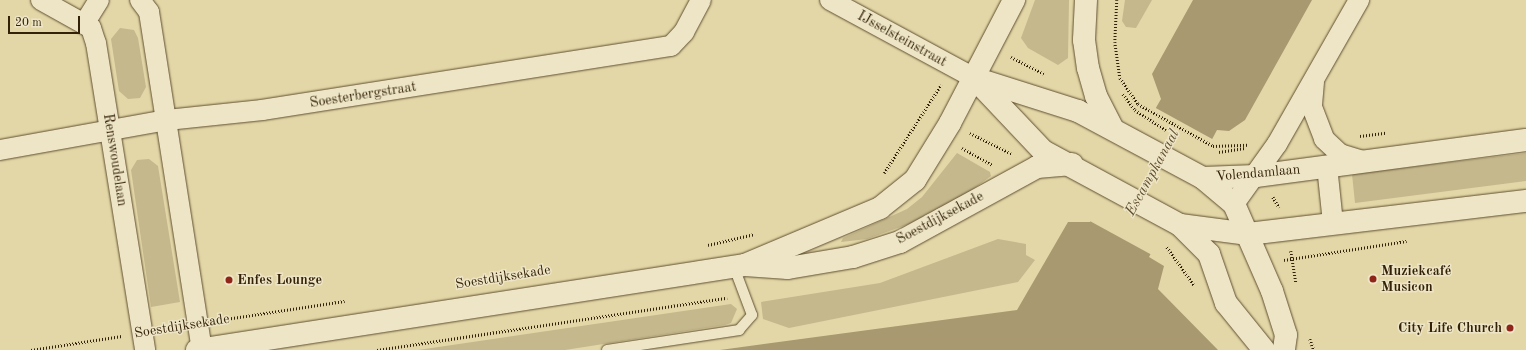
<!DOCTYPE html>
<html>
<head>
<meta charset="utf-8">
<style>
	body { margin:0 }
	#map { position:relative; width:1526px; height:350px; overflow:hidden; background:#e3d7a7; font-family:"Old Standard TT",serif }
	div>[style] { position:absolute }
	.green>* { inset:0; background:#c5b88c }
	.water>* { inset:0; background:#a89971 }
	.pier>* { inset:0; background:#e3d7a7 }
	.path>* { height:2.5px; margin-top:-1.25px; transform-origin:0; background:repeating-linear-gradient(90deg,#342208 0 1px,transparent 0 3px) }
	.roads { filter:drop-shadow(0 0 1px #604f30) drop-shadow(0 0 1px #604f30) }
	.service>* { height:10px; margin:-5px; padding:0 5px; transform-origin:5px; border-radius:5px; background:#ede5c6 }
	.minor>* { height:20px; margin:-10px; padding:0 10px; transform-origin:10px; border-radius:10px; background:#ede5c6 }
	.tertiary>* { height:22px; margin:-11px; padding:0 11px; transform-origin:11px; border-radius:11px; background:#ede5c6 }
	.dots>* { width:11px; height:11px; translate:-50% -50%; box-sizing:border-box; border:2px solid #ede5c6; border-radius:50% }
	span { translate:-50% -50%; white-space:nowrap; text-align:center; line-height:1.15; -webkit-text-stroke:3px #ede5c6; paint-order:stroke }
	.street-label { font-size:14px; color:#342208 }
	.poi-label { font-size:14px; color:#342208; font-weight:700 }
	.left { translate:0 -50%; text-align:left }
	.right { translate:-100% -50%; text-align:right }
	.water-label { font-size:15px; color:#5d4c2d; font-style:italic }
	.scale { position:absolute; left:8px; top:16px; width:72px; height:18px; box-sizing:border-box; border:2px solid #342208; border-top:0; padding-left:5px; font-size:12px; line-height:14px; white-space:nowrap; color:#342208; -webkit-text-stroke:3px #ede5c6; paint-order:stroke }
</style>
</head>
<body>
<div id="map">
	<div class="green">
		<div style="clip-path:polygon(1035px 0,1069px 0,1068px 58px,1058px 65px,1028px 48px,1021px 38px)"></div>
		<div style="clip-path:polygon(1125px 0,1152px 0,1136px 28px,1126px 27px,1122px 21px)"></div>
		<div style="clip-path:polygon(120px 28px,134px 30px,138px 38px,146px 87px,140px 98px,128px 99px,119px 91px,111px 39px)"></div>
		<div style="clip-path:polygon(957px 153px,990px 172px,991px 176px,965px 195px,909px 224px,867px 239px,841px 242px,843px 238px,907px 209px,922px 197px)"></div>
		<div style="clip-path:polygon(1526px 153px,1526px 181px,1355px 203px,1352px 174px)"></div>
		<div style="clip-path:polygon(149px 159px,158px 166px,180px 302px,151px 307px,131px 170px,137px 160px)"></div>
		<div style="clip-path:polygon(998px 239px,1026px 244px,1026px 255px,1035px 260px,1018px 282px,789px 328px,763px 319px,761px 302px,880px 283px)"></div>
		<div style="clip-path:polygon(731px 304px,737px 309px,731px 323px,725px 325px,565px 350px,418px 350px)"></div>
	</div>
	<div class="water">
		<div style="clip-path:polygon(1193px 0,1312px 0,1245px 120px,1229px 131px,1217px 130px,1149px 257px,1164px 266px,1158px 289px,1218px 350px,720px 350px,1017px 310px,1068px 222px,1090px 222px,1161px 99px,1152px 74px)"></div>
	</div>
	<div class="pier">
		<div style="clip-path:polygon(1154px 107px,1214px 140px,1152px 255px,1088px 220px)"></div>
	</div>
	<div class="path">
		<div style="left:1117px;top:0;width:42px;rotate:92.7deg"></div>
		<div style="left:1115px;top:42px;width:36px;rotate:82deg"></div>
		<div style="left:1120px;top:78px;width:32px;rotate:55deg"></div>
		<div style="left:1138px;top:104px;width:86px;rotate:29.2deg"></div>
		<div style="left:1213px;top:146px;width:35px;rotate:-2deg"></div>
		<div style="left:1011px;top:57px;width:37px;rotate:27deg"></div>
		<div style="left:1123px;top:94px;width:20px;rotate:53deg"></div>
		<div style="left:1135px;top:110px;width:37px;rotate:33deg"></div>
		<div style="left:970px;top:133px;width:47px;rotate:26.6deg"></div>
		<div style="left:1360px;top:136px;width:26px;rotate:-7deg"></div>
		<div style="left:962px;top:148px;width:35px;rotate:29deg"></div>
		<div style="left:1219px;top:152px;width:26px;rotate:-9deg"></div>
		<div style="left:884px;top:173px;width:105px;rotate:-57.1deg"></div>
		<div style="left:1273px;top:197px;width:12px;rotate:59deg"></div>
		<div style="left:708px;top:245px;width:48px;rotate:-13.2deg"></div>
		<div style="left:1167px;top:247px;width:47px;rotate:54.6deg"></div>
		<div style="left:1291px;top:251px;width:33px;rotate:81deg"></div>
		<div style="left:1284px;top:260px;width:124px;rotate:-8.8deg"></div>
		<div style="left:219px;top:320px;width:127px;rotate:-8.6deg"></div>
		<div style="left:164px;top:329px;width:13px;rotate:-9deg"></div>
		<div style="left:1310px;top:339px;width:12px;rotate:70deg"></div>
		<div style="left:31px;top:350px;width:92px;rotate:-8.7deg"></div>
		<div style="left:377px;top:350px;width:354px;rotate:-8.5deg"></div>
	</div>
	<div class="roads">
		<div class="service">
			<div style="left:607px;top:350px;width:134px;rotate:-8.6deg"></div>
			<div style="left:739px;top:330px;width:20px;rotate:-49deg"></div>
			<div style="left:752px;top:315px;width:51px;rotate:-110.6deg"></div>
		</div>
		<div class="minor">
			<div style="left:41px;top:0;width:57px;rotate:29.2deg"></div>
			<div style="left:91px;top:28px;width:16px;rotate:72deg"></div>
			<div style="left:96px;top:43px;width:311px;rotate:80.9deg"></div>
			<div style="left:140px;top:0;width:15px;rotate:53deg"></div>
			<div style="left:149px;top:12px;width:341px;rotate:81.1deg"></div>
			<div style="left:830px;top:0;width:164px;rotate:28.4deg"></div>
			<div style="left:84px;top:24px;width:28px;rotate:-58deg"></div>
			<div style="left:1314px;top:82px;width:25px;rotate:95deg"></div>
			<div style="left:1312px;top:107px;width:34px;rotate:69deg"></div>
			<div style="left:1324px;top:139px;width:22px;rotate:43deg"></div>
			<div style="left:1340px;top:154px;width:24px;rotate:17deg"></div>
			<div style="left:0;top:150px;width:170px;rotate:-10.2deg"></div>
			<div style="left:167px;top:120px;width:96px;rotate:-6deg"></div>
			<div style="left:262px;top:110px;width:414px;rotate:-8.9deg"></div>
			<div style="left:671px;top:46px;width:19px;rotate:-47deg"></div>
			<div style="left:684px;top:32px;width:36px;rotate:-62deg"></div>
			<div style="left:1327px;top:166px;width:57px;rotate:84deg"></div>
			<div style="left:1234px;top:204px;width:74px;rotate:-54.4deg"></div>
			<div style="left:1277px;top:144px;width:166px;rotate:-60.3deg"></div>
		</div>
		<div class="tertiary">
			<div style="left:1086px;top:0;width:40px;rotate:92.9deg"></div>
			<div style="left:1084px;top:40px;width:28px;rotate:82deg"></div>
			<div style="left:1088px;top:68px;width:29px;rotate:74deg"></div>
			<div style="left:1096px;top:96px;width:36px;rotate:63deg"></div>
			<div style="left:974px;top:78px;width:109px;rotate:17.6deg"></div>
			<div style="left:1078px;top:111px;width:142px;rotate:28.2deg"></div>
			<div style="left:1203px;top:178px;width:40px;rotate:40deg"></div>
			<div style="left:1234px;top:204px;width:95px;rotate:66.4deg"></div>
			<div style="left:1272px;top:291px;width:46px;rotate:72.3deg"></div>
			<div style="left:1286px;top:335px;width:15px;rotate:98deg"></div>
			<div style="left:974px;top:78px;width:100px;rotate:46.6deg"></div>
			<div style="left:1043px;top:151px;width:156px;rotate:28.4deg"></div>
			<div style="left:1180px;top:225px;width:41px;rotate:45deg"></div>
			<div style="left:1209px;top:254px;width:52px;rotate:70.9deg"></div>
			<div style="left:1226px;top:303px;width:60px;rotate:51deg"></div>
			<div style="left:1203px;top:178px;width:53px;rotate:-2.2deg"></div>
			<div style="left:1256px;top:176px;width:272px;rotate:-7.6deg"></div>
			<div style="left:1180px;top:225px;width:69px;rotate:7.5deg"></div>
			<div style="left:1248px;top:234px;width:280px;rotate:-6.8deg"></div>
			<div style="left:745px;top:265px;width:147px;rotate:-22.9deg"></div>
			<div style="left:880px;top:208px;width:45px;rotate:-38.7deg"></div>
			<div style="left:915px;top:180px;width:67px;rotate:-58.4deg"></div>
			<div style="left:950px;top:123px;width:139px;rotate:-62.5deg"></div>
			<div style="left:197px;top:350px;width:555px;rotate:-8.82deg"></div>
			<div style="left:745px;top:265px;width:43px;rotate:4deg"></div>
			<div style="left:788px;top:268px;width:66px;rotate:-9.6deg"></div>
			<div style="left:853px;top:257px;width:49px;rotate:-17.7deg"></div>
			<div style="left:900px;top:242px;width:156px;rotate:-28.7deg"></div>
			<div style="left:1037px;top:167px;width:35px;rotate:-5deg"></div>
		</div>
	</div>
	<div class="dots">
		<div style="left:1373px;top:279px;background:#8f2418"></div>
		<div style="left:229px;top:280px;background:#8f2418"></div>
		<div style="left:1510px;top:328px;background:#8f2418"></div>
	</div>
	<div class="street-label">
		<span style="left:902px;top:39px;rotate:29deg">IJsselsteinstraat</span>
		<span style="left:363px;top:95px;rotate:-9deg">Soesterbergstraat</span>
		<span style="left:115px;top:160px;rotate:81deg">Renswoudelaan</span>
		<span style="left:1258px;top:173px;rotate:-5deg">Volendamlaan</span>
		<span style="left:940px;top:218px;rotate:-28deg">Soestdijksekade</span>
		<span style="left:503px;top:277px;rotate:-9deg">Soestdijksekade</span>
		<span style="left:182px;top:326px;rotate:-9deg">Soestdijksekade</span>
	</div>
	<div class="poi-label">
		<span class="left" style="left:1381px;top:279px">Muziekcafé<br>Musicon</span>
		<span class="left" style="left:237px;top:280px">Enfes Lounge</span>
		<span class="right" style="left:1502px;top:328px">City Life Church</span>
	</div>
	<div class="water-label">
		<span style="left:1153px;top:173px;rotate:-61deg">Escampkanaal</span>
	</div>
	<div class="scale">20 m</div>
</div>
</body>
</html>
